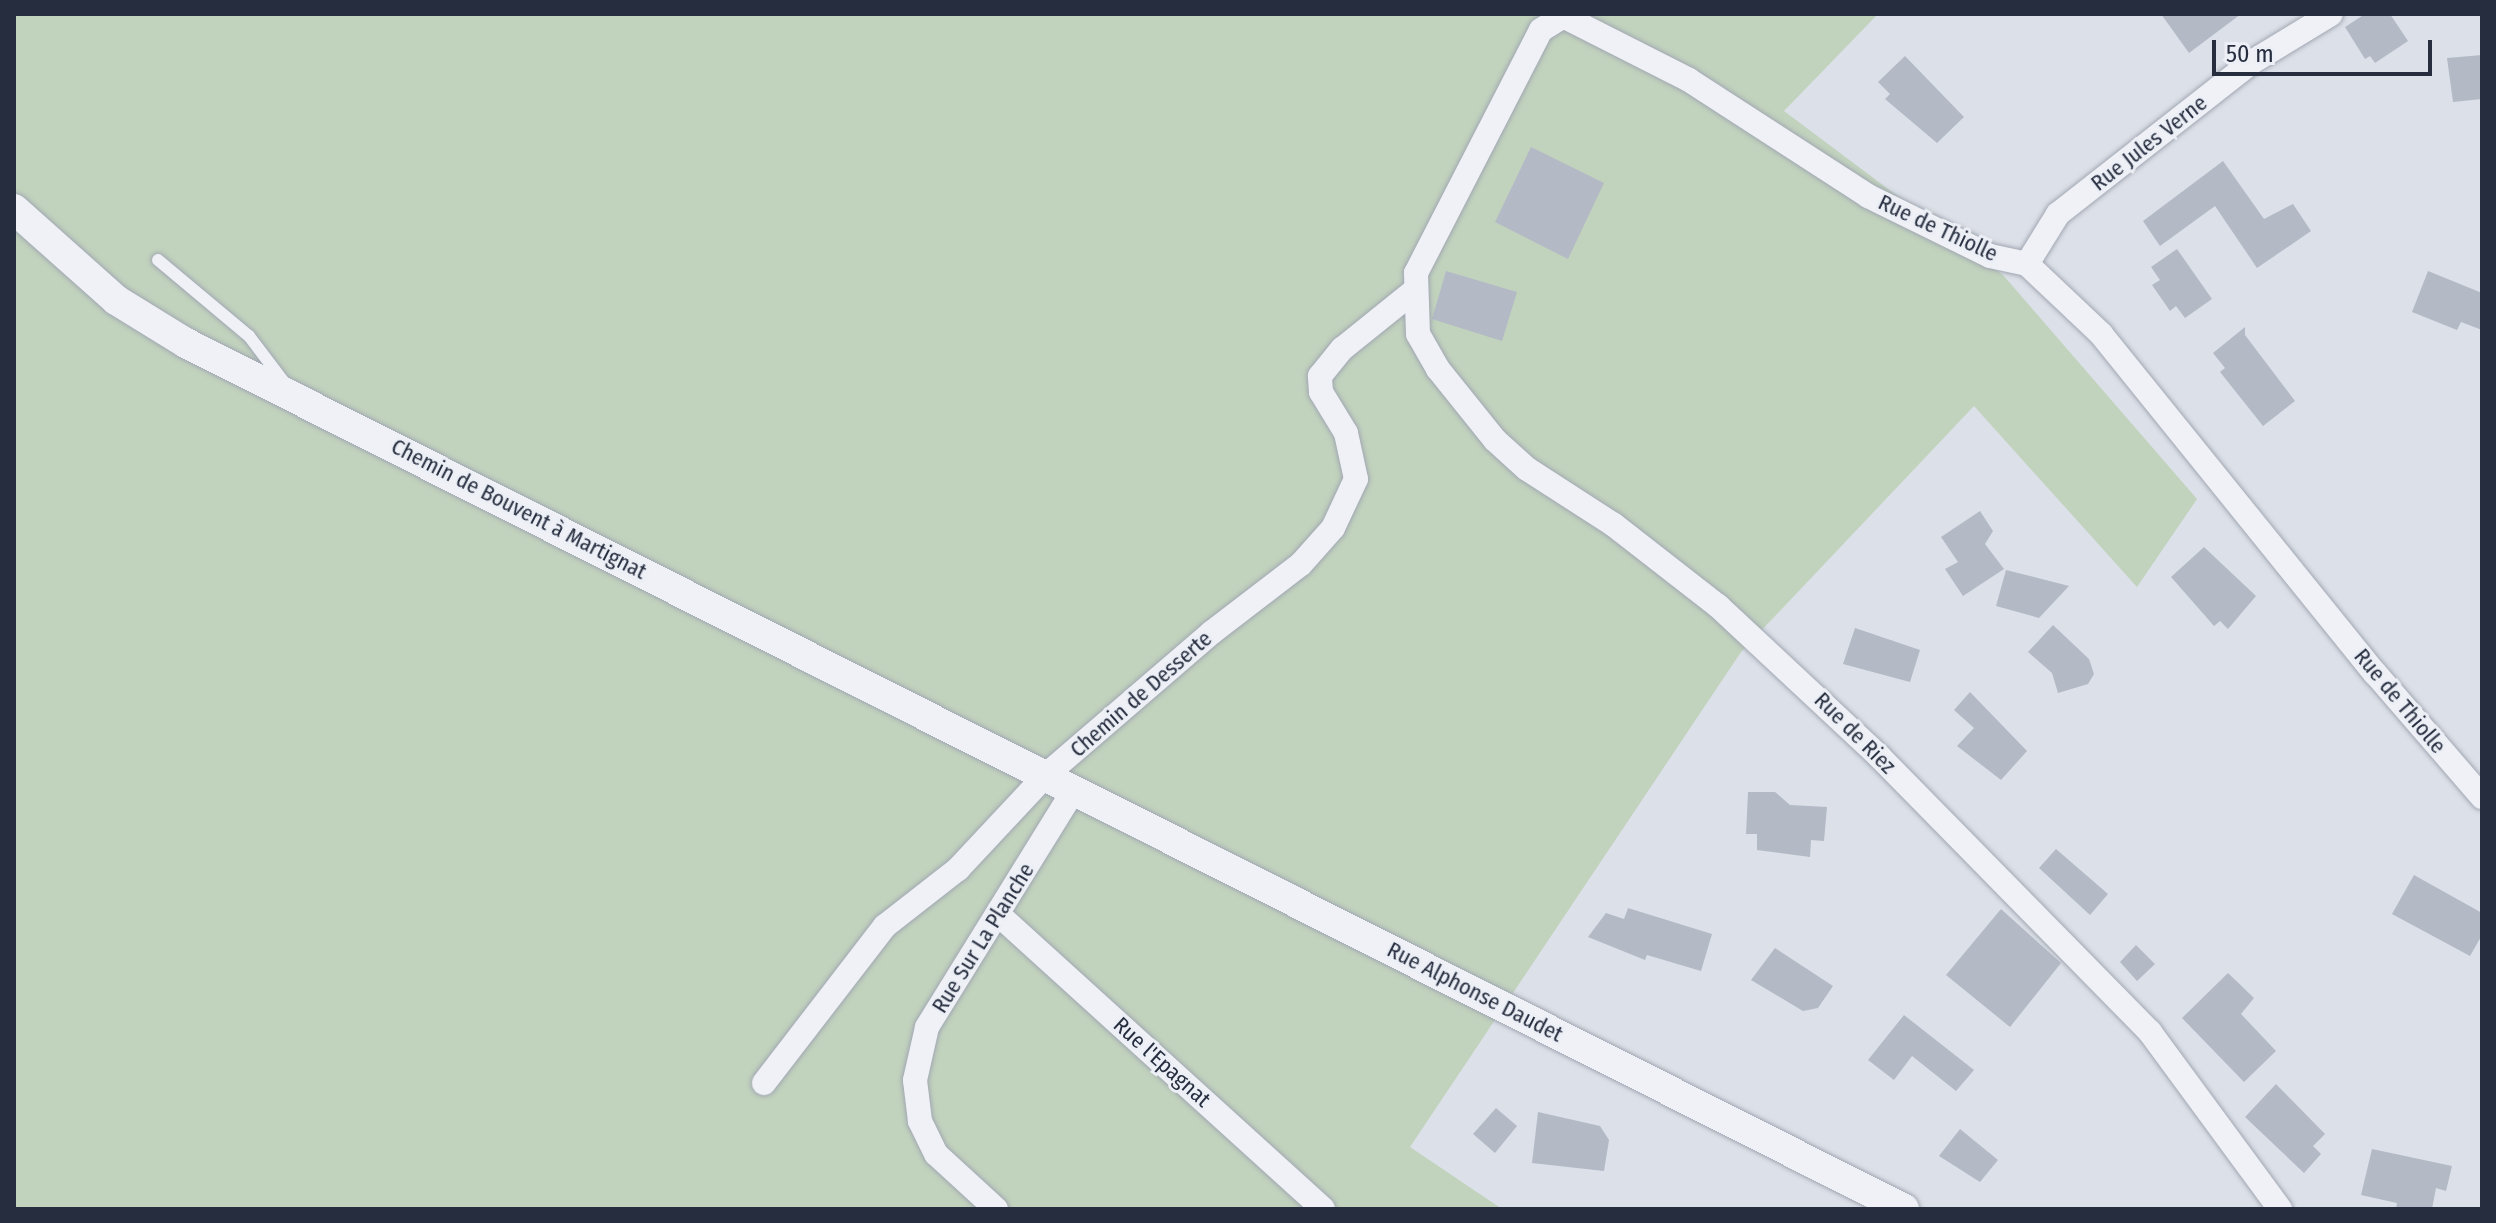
<!DOCTYPE html>
<html>
<head>
<meta charset="utf-8">
<style>
	body { margin:0 }
	#map { position:relative; width:2496px; height:1223px; overflow:hidden; background:#dce0e8; font-family:"Fira Sans Condensed",sans-serif }
	div>[style] { position:absolute }
	.green>* { inset:0; background:#c1d2bd }
	.building>* { inset:0; background:#b3b9c5 }
	.roads { filter:drop-shadow(0 0 2px #a1a7b2) drop-shadow(0 0 2px #a1a7b2) }
	.service>* { height:12px; margin:-6px; padding:0 6px; transform-origin:6px; border-radius:6px; background:#eff1f6 }
	.minor>* { height:24px; margin:-12px; padding:0 12px; transform-origin:12px; border-radius:12px; background:#eff1f6 }
	.tertiary>* { height:30px; margin:-15px; padding:0 15px; transform-origin:15px; border-radius:15px; background:#eff1f6 }
	span { translate:-50% -50%; white-space:nowrap; text-align:center; line-height:1.15; -webkit-text-stroke:6px #eceff5; paint-order:stroke }
	.street-label { font-size:22px; color:#252d3f }
	.frame { position:absolute; inset:0; border:16px solid #252d3f; pointer-events:none }
	.scale { position:absolute; left:2212px; top:40px; width:220px; height:36px; box-sizing:border-box; border:4px solid #252d3f; border-top:0; padding-left:10px; font-size:24px; line-height:28px; white-space:nowrap; color:#252d3f; -webkit-text-stroke:6px #eceff5; paint-order:stroke }
</style>
</head>
<body>
<div id="map">
	<div class="green">
		<div style="clip-path:polygon(14px 14px,1878px 14px,1784px 111px,2003px 275px,2197px 499px,2137px 587px,1974px 406px,1741px 652px,1410px 1147px,1502px 1209px,14px 1209px)"></div>
	</div>
	<div class="building">
		<div style="clip-path:polygon(2161px 14px,2241px 14px,2189px 53px)"></div>
		<div style="clip-path:polygon(2365px 14px,2390px 14px,2408px 41px,2375px 63px,2370px 56px,2365px 59px,2345px 27px)"></div>
		<div style="clip-path:polygon(2482px 55px,2482px 99px,2453px 102px,2447px 58px)"></div>
		<div style="clip-path:polygon(1905px 56px,1964px 117px,1937px 143px,1885px 99px,1890px 94px,1878px 82px)"></div>
		<div style="clip-path:polygon(1531px 147px,1604px 183px,1568px 259px,1495px 222px)"></div>
		<div style="clip-path:polygon(2223px 161px,2264px 219px,2293px 204px,2311px 231px,2257px 268px,2215px 206px,2160px 246px,2143px 221px)"></div>
		<div style="clip-path:polygon(2177px 249px,2212px 299px,2185px 318px,2176px 306px,2170px 311px,2152px 285px,2160px 280px,2151px 267px)"></div>
		<div style="clip-path:polygon(1446px 271px,1517px 292px,1502px 341px,1432px 319px)"></div>
		<div style="clip-path:polygon(2428px 271px,2482px 293px,2482px 330px,2461px 322px,2457px 330px,2412px 312px)"></div>
		<div style="clip-path:polygon(2245px 327px,2245px 335px,2295px 401px,2263px 426px,2220px 372px,2225px 368px,2213px 353px)"></div>
		<div style="clip-path:polygon(1980px 511px,1993px 531px,1985px 544px,2004px 569px,1963px 596px,1945px 569px,1958px 562px,1941px 537px)"></div>
		<div style="clip-path:polygon(2204px 547px,2256px 596px,2228px 629px,2220px 621px,2214px 626px,2171px 577px)"></div>
		<div style="clip-path:polygon(2006px 570px,2069px 586px,2039px 618px,1996px 606px)"></div>
		<div style="clip-path:polygon(2053px 625px,2089px 659px,2094px 674px,2088px 684px,2058px 693px,2052px 673px,2028px 652px)"></div>
		<div style="clip-path:polygon(1855px 628px,1920px 650px,1910px 682px,1843px 664px)"></div>
		<div style="clip-path:polygon(1970px 692px,2027px 751px,2001px 780px,1957px 746px,1974px 728px,1954px 710px)"></div>
		<div style="clip-path:polygon(1748px 792px,1775px 792px,1790px 805px,1827px 807px,1824px 841px,1811px 840px,1810px 857px,1757px 850px,1757px 834px,1746px 834px)"></div>
		<div style="clip-path:polygon(2056px 849px,2108px 894px,2090px 915px,2039px 868px)"></div>
		<div style="clip-path:polygon(2414px 875px,2482px 913px,2482px 935px,2470px 956px,2392px 914px)"></div>
		<div style="clip-path:polygon(1628px 908px,1712px 934px,1701px 971px,1647px 955px,1645px 960px,1588px 937px,1606px 913px,1624px 919px)"></div>
		<div style="clip-path:polygon(2001px 909px,2061px 963px,2010px 1027px,1946px 975px)"></div>
		<div style="clip-path:polygon(2136px 945px,2155px 964px,2137px 981px,2120px 962px)"></div>
		<div style="clip-path:polygon(1775px 948px,1833px 986px,1818px 1008px,1803px 1011px,1751px 980px)"></div>
		<div style="clip-path:polygon(2228px 973px,2254px 998px,2241px 1014px,2276px 1051px,2244px 1082px,2182px 1018px)"></div>
		<div style="clip-path:polygon(1904px 1015px,1974px 1070px,1956px 1091px,1912px 1056px,1894px 1080px,1868px 1060px)"></div>
		<div style="clip-path:polygon(2276px 1084px,2325px 1134px,2313px 1146px,2321px 1154px,2304px 1173px,2245px 1117px)"></div>
		<div style="clip-path:polygon(1496px 1108px,1517px 1126px,1495px 1153px,1473px 1134px)"></div>
		<div style="clip-path:polygon(1538px 1112px,1600px 1126px,1609px 1140px,1604px 1171px,1532px 1163px)"></div>
		<div style="clip-path:polygon(1960px 1129px,1998px 1160px,1980px 1182px,1939px 1156px)"></div>
		<div style="clip-path:polygon(2372px 1149px,2452px 1166px,2446px 1191px,2436px 1188px,2432px 1209px,2396px 1209px,2397px 1203px,2361px 1195px)"></div>
	</div>
	<div class="roads">
		<div class="service">
			<div style="left:158px;top:260px;width:119px;rotate:39.9deg"></div>
			<div style="left:249px;top:336px;width:61px;rotate:52.9deg"></div>
		</div>
		<div class="minor">
			<div style="left:2027px;top:264px;width:59px;rotate:-58.2deg"></div>
			<div style="left:2058px;top:214px;width:246px;rotate:-38.1deg"></div>
			<div style="left:2252px;top:62px;width:92px;rotate:-31.3deg"></div>
			<div style="left:1000px;top:916px;width:436px;rotate:42.2deg"></div>
			<div style="left:764px;top:1083px;width:198px;rotate:-52.4deg"></div>
			<div style="left:885px;top:926px;width:93px;rotate:-38deg"></div>
			<div style="left:958px;top:869px;width:129px;rotate:-46.9deg"></div>
			<div style="left:1046px;top:775px;width:218px;rotate:-40.7deg"></div>
			<div style="left:1211px;top:633px;width:113px;rotate:-37.5deg"></div>
			<div style="left:1301px;top:564px;width:48px;rotate:-48.4deg"></div>
			<div style="left:1333px;top:528px;width:54px;rotate:-64.9deg"></div>
			<div style="left:1356px;top:479px;width:47px;rotate:-102.3deg"></div>
			<div style="left:1346px;top:433px;width:48px;rotate:-121.4deg"></div>
			<div style="left:1321px;top:392px;width:16px;rotate:-94deg"></div>
			<div style="left:1320px;top:376px;width:35px;rotate:-51deg"></div>
			<div style="left:1342px;top:349px;width:91px;rotate:-38.8deg"></div>
			<div style="left:996px;top:1209px;width:81px;rotate:-137.5deg"></div>
			<div style="left:936px;top:1154px;width:37px;rotate:-116deg"></div>
			<div style="left:920px;top:1121px;width:41px;rotate:-97deg"></div>
			<div style="left:915px;top:1080px;width:54px;rotate:-77.2deg"></div>
			<div style="left:927px;top:1027px;width:279px;rotate:-58.2deg"></div>
			<div style="left:2280px;top:1209px;width:220px;rotate:-126.3deg"></div>
			<div style="left:2150px;top:1032px;width:387px;rotate:-134.5deg"></div>
			<div style="left:1879px;top:756px;width:220px;rotate:-137deg"></div>
			<div style="left:1718px;top:606px;width:132px;rotate:-142.1deg"></div>
			<div style="left:1614px;top:525px;width:103px;rotate:-147.2deg"></div>
			<div style="left:1527px;top:469px;width:43px;rotate:-137.8deg"></div>
			<div style="left:1495px;top:440px;width:91px;rotate:-128.8deg"></div>
			<div style="left:1438px;top:369px;width:40px;rotate:-119.7deg"></div>
			<div style="left:1418px;top:334px;width:61px;rotate:-91.9deg"></div>
			<div style="left:1416px;top:273px;width:273px;rotate:-62.8deg"></div>
			<div style="left:1541px;top:30px;width:26px;rotate:-32deg"></div>
			<div style="left:1563px;top:16px;width:141px;rotate:26.9deg"></div>
			<div style="left:1689px;top:80px;width:213px;rotate:32.9deg"></div>
			<div style="left:1868px;top:196px;width:136px;rotate:26.2deg"></div>
			<div style="left:1990px;top:256px;width:38px;rotate:12deg"></div>
			<div style="left:2027px;top:264px;width:102px;rotate:43.4deg"></div>
			<div style="left:2101px;top:334px;width:436px;rotate:51.1deg"></div>
			<div style="left:2375px;top:673px;width:164px;rotate:49.2deg"></div>
		</div>
		<div class="tertiary">
			<div style="left:14px;top:209px;width:137px;rotate:41.7deg"></div>
			<div style="left:116px;top:300px;width:82px;rotate:31.6deg"></div>
			<div style="left:186px;top:343px;width:1924px;rotate:26.75deg"></div>
		</div>
	</div>
	<div class="street-label">
		<span style="left:2149px;top:143px;rotate:-38deg">Rue Jules Verne</span>
		<span style="left:1938px;top:228px;rotate:25deg">Rue de Thiolle</span>
		<span style="left:519px;top:509px;rotate:27deg">Chemin de Bouvent à Martignat</span>
		<span style="left:1141px;top:694px;rotate:-41deg">Chemin de Desserte</span>
		<span style="left:2400px;top:701px;rotate:50deg">Rue de Thiolle</span>
		<span style="left:1855px;top:733px;rotate:45deg">Rue de Riez</span>
		<span style="left:983px;top:938px;rotate:-58deg">Rue Sur La Planche</span>
		<span style="left:1475px;top:992px;rotate:27deg">Rue Alphonse Daudet</span>
		<span style="left:1162px;top:1062px;rotate:42deg">Rue l'Epagnat</span>
	</div>
	<div class="frame"></div>
	<div class="scale">50 m</div>
</div>
</body>
</html>
